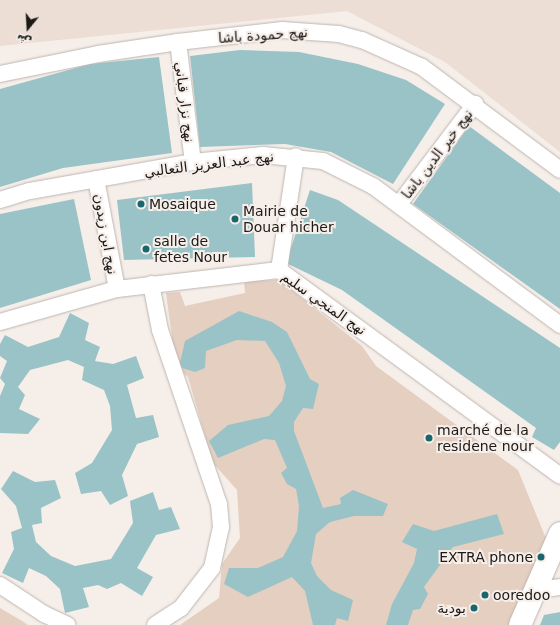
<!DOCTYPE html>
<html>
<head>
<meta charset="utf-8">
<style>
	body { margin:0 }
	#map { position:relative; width:560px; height:625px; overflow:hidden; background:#f6eee9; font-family:"DejaVu Sans",Vazirmatn,sans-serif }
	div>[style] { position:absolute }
	.built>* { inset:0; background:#ecded5 }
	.green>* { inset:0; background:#e4cfc1 }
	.building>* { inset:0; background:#9ac3c7 }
	.roads { filter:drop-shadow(0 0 1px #bcb5b0) drop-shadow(0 0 1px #bcb5b0) }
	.street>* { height:16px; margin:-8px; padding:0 8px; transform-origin:8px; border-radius:8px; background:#fff }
	.secondary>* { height:22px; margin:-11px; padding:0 11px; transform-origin:11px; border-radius:11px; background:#fff }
	.dots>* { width:11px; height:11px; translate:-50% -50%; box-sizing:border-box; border:2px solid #f6eee9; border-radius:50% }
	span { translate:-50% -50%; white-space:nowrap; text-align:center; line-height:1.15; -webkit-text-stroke:4px #f6eee9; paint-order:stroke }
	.street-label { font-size:14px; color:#1c1917 }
	.poi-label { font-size:14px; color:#1c1917 }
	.left { translate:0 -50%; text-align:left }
	.right { translate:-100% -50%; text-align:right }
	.north { position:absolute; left:8px; top:8px; width:40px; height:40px; -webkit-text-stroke:3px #f6eee9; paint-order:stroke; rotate:198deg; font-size:11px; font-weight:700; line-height:16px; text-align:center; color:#1c1917 }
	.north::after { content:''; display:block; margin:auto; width:14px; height:18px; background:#1c1917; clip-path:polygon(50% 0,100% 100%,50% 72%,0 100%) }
</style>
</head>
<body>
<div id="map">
	<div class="built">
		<div style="clip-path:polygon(0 0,560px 0,560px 152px,445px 62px,347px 11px,0 46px)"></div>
	</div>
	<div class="green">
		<div style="clip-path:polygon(279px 280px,362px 346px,376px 366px,518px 470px,547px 541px,511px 625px,180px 625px,219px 598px,222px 564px,240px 538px,237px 490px,213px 463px,188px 377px,176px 367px,166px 293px,180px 292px,185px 306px,245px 293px,244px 281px)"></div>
		<div style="clip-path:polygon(0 608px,22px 621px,28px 625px,0 625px)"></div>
	</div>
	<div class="building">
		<div style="clip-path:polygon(240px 50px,299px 52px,358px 64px,406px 80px,445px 104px,393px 184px,331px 152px,285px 144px,200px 147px,190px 56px)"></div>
		<div style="clip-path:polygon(159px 57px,172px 153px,63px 168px,0 187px,0 89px,90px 64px)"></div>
		<div style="clip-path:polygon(469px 126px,560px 193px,560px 309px,413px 204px)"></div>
		<div style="clip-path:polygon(252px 183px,255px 257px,124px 260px,117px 200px)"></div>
		<div style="clip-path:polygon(310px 190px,338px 200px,560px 348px,560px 442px,554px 450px,532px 437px,536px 428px,342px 290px,286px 263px)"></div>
		<div style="clip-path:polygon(74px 199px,91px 280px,0 308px,0 214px)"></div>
		<div style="clip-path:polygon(239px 311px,272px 322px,287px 332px,310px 379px,319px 384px,313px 409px,303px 408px,294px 422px,294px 431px,323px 508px,341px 504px,340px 498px,353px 490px,388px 504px,383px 516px,354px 516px,330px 522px,316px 534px,311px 563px,317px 576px,331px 590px,353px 600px,348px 621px,337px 618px,335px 625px,313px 625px,305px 591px,292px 577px,248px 597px,224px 584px,229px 568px,258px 568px,283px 557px,297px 531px,299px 506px,296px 489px,287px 484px,281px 473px,287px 468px,275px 440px,264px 439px,218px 458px,209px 441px,228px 425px,269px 416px,282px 401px,286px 386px,279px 363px,265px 341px,237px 340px,206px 351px,205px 368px,195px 372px,179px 367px,185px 341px)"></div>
		<div style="clip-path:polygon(70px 313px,89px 323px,85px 340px,100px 347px,95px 361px,113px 364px,136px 356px,144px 378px,127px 385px,136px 418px,153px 415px,159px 437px,137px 444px,122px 475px,128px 496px,110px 505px,101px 491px,81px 494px,75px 473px,92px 463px,112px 430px,110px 406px,104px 390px,82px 380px,84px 367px,68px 360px,30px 370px,18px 387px,25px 395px,19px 409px,40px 419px,28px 434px,0 433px,0 396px,5px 384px,0 378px,7px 361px,0 356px,0 344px,5px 335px,28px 347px,59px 337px)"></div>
		<div style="clip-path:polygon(13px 471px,35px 482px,55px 480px,61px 498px,41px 508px,42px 523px,32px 525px,36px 542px,51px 556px,75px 566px,111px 559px,133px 523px,130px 501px,153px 492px,159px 510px,171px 507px,180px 529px,156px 535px,137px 568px,153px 577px,142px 596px,121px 583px,107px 589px,98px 585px,83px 588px,89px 607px,65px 613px,60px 589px,46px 576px,29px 568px,23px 583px,2px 573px,14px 549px,11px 532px,22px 528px,16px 506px,1px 489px)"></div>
		<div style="clip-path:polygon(497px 514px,504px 534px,453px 547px,424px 587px,428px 594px,420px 609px,413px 610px,408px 625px,386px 625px,392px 604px,414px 563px,417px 549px,402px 542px,413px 524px,434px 531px)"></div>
		<div style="clip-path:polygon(560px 612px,560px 625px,540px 625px,544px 615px)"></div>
	</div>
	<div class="roads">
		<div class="street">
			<div style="left:178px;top:42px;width:121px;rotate:82.9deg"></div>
			<div style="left:0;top:74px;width:100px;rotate:-11.5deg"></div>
			<div style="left:98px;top:54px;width:81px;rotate:-8.5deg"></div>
			<div style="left:178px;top:42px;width:105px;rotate:-6.6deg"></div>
			<div style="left:282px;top:30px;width:57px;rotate:4deg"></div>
			<div style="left:339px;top:34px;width:24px;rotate:15deg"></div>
			<div style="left:362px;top:40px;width:66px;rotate:24.2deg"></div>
			<div style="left:422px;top:67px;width:172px;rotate:36.7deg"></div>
			<div style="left:96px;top:179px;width:112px;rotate:79.2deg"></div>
			<div style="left:0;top:200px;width:31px;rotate:-17deg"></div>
			<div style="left:30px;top:191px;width:166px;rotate:-10.1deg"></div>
			<div style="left:193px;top:162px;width:70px;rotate:-5.7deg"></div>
			<div style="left:263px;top:155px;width:60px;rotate:5.7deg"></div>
			<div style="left:323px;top:161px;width:56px;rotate:26.6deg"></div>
			<div style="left:373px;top:186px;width:233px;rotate:36.6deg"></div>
			<div style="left:399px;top:204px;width:126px;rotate:-52.8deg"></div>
			<div style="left:279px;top:270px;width:115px;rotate:-81.5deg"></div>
			<div style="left:151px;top:284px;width:47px;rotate:78.9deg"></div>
			<div style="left:160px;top:330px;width:184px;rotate:71.3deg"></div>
			<div style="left:219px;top:504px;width:23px;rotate:85deg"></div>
			<div style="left:221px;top:527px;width:42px;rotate:102.4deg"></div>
			<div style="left:212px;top:568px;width:51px;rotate:127.8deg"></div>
			<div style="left:181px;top:608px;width:31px;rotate:147deg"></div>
			<div style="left:0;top:322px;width:122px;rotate:-15.8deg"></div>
			<div style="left:117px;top:289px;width:163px;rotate:-6.7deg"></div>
			<div style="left:279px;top:270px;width:348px;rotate:36.2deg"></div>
			<div style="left:0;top:585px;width:53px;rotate:33.4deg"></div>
			<div style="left:44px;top:614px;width:26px;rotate:25deg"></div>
			<div style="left:536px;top:590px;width:24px;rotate:-7deg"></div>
		</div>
		<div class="secondary">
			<div style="left:520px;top:625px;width:100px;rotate:-66.5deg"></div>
		</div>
	</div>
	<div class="dots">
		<div style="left:141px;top:204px;background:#19666c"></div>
		<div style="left:235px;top:219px;background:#19666c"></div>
		<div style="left:146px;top:249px;background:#19666c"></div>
		<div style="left:429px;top:438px;background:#19666c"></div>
		<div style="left:541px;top:557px;background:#19666c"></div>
		<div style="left:485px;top:595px;background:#19666c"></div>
		<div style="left:474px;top:608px;background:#19666c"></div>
	</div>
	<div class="street-label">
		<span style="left:263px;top:35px;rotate:-4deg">نهج حمودة باشا</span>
		<span style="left:185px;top:102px;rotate:83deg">نهج نزار قباني</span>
		<span style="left:437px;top:154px;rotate:-53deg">نهج خير الدين باشا</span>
		<span style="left:209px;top:164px;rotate:-7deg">نهج عبد العزيز الثعالبي</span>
		<span style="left:106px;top:234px;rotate:80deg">نهج ابن زيدون</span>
		<span style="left:324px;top:303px;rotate:35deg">نهج المنجي سليم</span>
	</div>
	<div class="poi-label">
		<span class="left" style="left:149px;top:204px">Mosaique</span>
		<span class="left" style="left:243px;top:219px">Mairie de<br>Douar hicher</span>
		<span class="left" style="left:154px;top:249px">salle de<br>fetes Nour</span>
		<span class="left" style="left:437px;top:438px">marché de la<br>residene nour</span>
		<span class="right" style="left:533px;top:557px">EXTRA phone</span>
		<span class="left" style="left:493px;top:595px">ooredoo</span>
		<span class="right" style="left:466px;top:608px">بودية</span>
	</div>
	<div class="north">ش</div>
</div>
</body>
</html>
